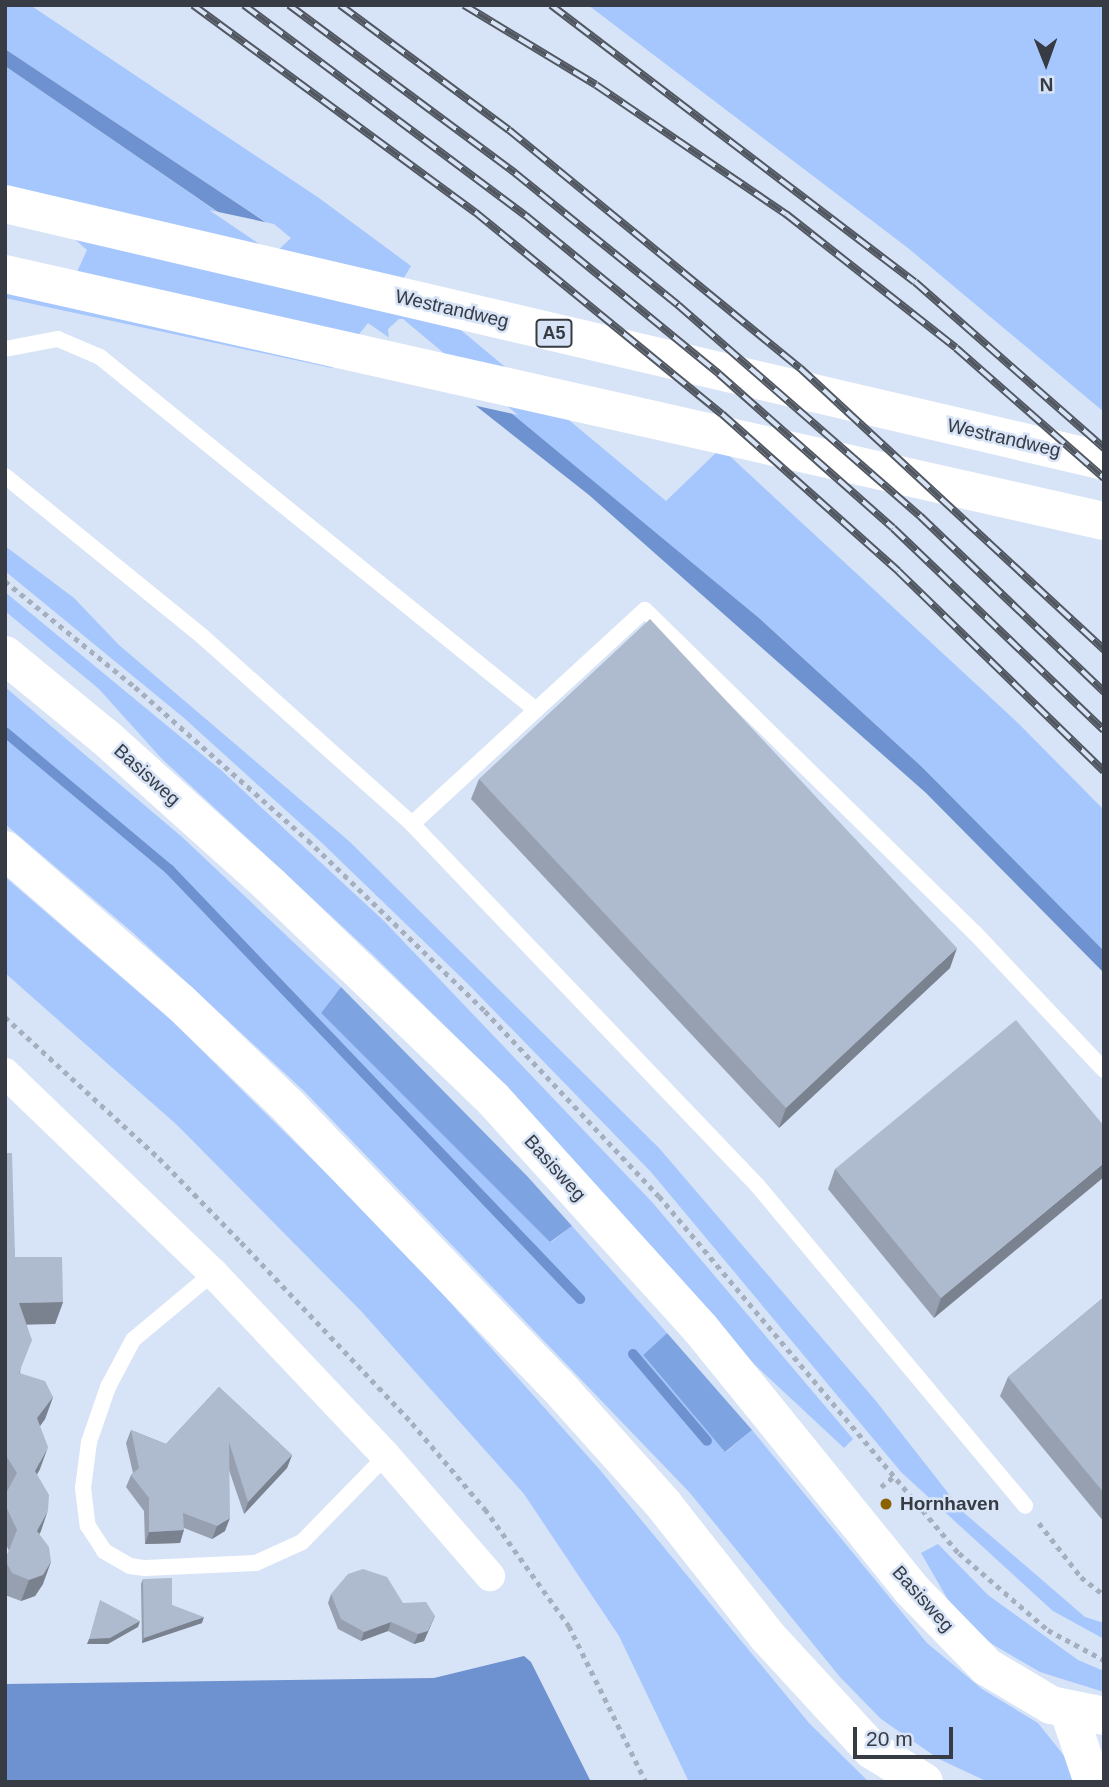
<!DOCTYPE html>
<html>
<head>
<meta charset="utf-8">
<style>
	body { margin:0 }
	#map { position:relative; width:1109px; height:1787px; overflow:hidden; background:#d7e3f6; font-family:Arial,sans-serif }
	div>[style] { position:absolute }
	.green>* { inset:0; background:#a6c7fd }
	.forest>* { inset:0; background:#7ea3e1 }
	.water>* { inset:0; background:#6e92cf }
	.pier>* { inset:0; background:#d7e3f6 }
	.stream>* { height:10px; margin:-5px; padding:0 5px; transform-origin:5px; border-radius:5px; background:#6e92cf }
	.path>* { height:4.5px; margin-top:-2.25px; transform-origin:0; background:repeating-linear-gradient(90deg,#a5afbe 0 5px,transparent 0 10px) }
	.service>* { height:16px; margin:-8px; padding:0 8px; transform-origin:8px; border-radius:8px; background:#fff }
	.minor>* { height:30px; margin:-15px; padding:0 15px; transform-origin:15px; border-radius:15px; background:#fff }
	.tertiary>* { height:37px; margin:-18.5px; padding:0 18.5px; transform-origin:18.5px; border-radius:18.5px; background:#fff }
	.secondary>* { height:38px; margin:-19px; padding:0 19px; transform-origin:19px; border-radius:19px; background:#fff }
	.motorway>* { height:38px; margin:-19px; padding:0 19px; transform-origin:19px; border-radius:19px; background:#fff }
	.rail>* { height:8px; margin-top:-4px; transform-origin:0; background:repeating-linear-gradient(90deg,#d7e3f6 0 16px,#515761 0 32px); box-sizing:border-box; border-block:2px solid #515761 }
	.wall>* { inset:0; background:#96a0b0 }
	.shaded-wall>* { inset:0; background:#7a8290 }
	.building>* { inset:0; background:#aebacd }
	.dots>* { width:19px; height:19px; translate:-50% -50%; box-sizing:border-box; border:4px solid #d7e3f6; border-radius:50% }
	span { translate:-50% -50%; white-space:nowrap; text-align:center; line-height:1.15; -webkit-text-stroke:5px #d7e3f6; paint-order:stroke }
	.shield-label span { padding:2px 5px; background:#d7e3f6; border:2px solid; border-radius:5px; -webkit-text-stroke-width:0 }
	.shield-label { font-size:18px; color:#373b43; font-weight:700 }
	.street-label { font-size:19px; color:#373b43 }
	.poi-label { font-size:19px; color:#373b43; font-weight:700 }
	.left { translate:0 -50%; text-align:left }
	.frame { position:absolute; inset:0; border:7px solid #373b43; pointer-events:none }
	.north { position:absolute; left:1011px; top:28px; width:70px; height:70px; -webkit-text-stroke:5px #d7e3f6; paint-order:stroke; rotate:179deg; font-size:19px; font-weight:700; line-height:28px; text-align:center; color:#373b43 }
	.north::after { content:''; display:block; margin:auto; width:24px; height:32px; background:#373b43; clip-path:polygon(50% 0,100% 100%,50% 72%,0 100%) }
	.scale { position:absolute; left:853px; top:1727px; width:100px; height:32px; box-sizing:border-box; border:4px solid #373b43; border-top:0; padding-left:9px; font-size:21px; line-height:24px; white-space:nowrap; color:#373b43; -webkit-text-stroke:5px #d7e3f6; paint-order:stroke }
</style>
</head>
<body>
<div id="map">
	<div class="green">
		<div style="clip-path:polygon(5px 5px,30px 5px,51px 19px,319px 198px,411px 266px,402px 281px,666px 501px,721px 448px,1019px 724px,1104px 810px,1104px 951px,922px 767px,759px 618px,401px 323px,391px 339px,368px 323px,332px 368px,5px 298px,5px 66px,274px 251px,287px 236px,5px 49px)"></div>
		<div style="clip-path:polygon(588px 5px,1104px 5px,1104px 412px,908px 248px)"></div>
		<div style="clip-path:polygon(5px 546px,74px 598px,119px 645px,350px 842px,659px 1148px,876px 1401px,963px 1512px,1085px 1617px,1104px 1623px,1104px 1639px,1053px 1611px,901px 1472px,651px 1172px,467px 983px,322px 843px,184px 718px,5px 571px)"></div>
		<div style="clip-path:polygon(5px 592px,222px 771px,384px 921px,652px 1202px,853px 1439px,844px 1448px,754px 1364px,498px 1078px,371px 953px,161px 758px,99px 689px,5px 611px)"></div>
		<div style="clip-path:polygon(5px 687px,182px 837px,341px 987px,321px 1013px,551px 1242px,572px 1226px,667px 1333px,643px 1355px,726px 1452px,752px 1430px,927px 1643px,982px 1689px,1038px 1723px,1065px 1757px,1073px 1782px,988px 1782px,939px 1759px,881px 1719px,840px 1677px,690px 1493px,305px 1092px,131px 931px,5px 824px)"></div>
		<div style="clip-path:polygon(5px 877px,172px 1021px,397px 1243px,600px 1470px,809px 1723px,869px 1782px,689px 1782px,619px 1636px,524px 1494px,361px 1311px,177px 1125px,5px 973px)"></div>
		<div style="clip-path:polygon(938px 1544px,988px 1595px,1078px 1660px,1104px 1671px,1104px 1692px,1040px 1672px,992px 1644px,955px 1612px,921px 1553px)"></div>
	</div>
	<div class="forest">
		<div style="clip-path:polygon(341px 987px,527px 1176px,572px 1226px,550px 1242px,321px 1013px)"></div>
		<div style="clip-path:polygon(667px 1333px,752px 1430px,725px 1452px,643px 1355px)"></div>
	</div>
	<div class="water">
		<div style="clip-path:polygon(5px 49px,288px 237px,275px 251px,5px 66px)"></div>
		<div style="clip-path:polygon(401px 322px,759px 618px,922px 767px,1104px 951px,1104px 973px,926px 793px,589px 495px,391px 339px)"></div>
		<div style="clip-path:polygon(524px 1656px,531px 1662px,591px 1782px,5px 1782px,5px 1684px,434px 1678px)"></div>
	</div>
	<div class="pier">
		<div style="clip-path:polygon(5px 192px,63px 229px,87px 250px,72px 283px,5px 284px)"></div>
		<div style="clip-path:polygon(209px 210px,274px 224px,291px 238px,274px 254px)"></div>
		<div style="clip-path:polygon(399px 319px,403px 319px,518px 415px,468px 404px,389px 341px,388px 329px)"></div>
	</div>
	<div class="stream">
		<div style="left:5px;top:732px;width:214px;rotate:39.9deg"></div>
		<div style="left:169px;top:869px;width:595px;rotate:46.29deg"></div>
		<div style="left:633px;top:1354px;width:114px;rotate:49.6deg"></div>
	</div>
	<div class="path">
		<div style="left:5px;top:581px;width:168px;rotate:39.2deg"></div>
		<div style="left:135px;top:687px;width:231px;rotate:41.5deg"></div>
		<div style="left:308px;top:840px;width:246px;rotate:44deg"></div>
		<div style="left:485px;top:1011px;width:254px;rotate:46.8deg"></div>
		<div style="left:659px;top:1196px;width:466px;rotate:50deg"></div>
		<div style="left:959px;top:1553px;width:118px;rotate:40.9deg"></div>
		<div style="left:1048px;top:1630px;width:64px;rotate:28.2deg"></div>
		<div style="left:5px;top:1017px;width:209px;rotate:42.5deg"></div>
		<div style="left:159px;top:1158px;width:117px;rotate:45.7deg"></div>
		<div style="left:241px;top:1242px;width:249px;rotate:46.6deg"></div>
		<div style="left:412px;top:1423px;width:113px;rotate:49.7deg"></div>
		<div style="left:485px;top:1509px;width:144px;rotate:54.3deg"></div>
		<div style="left:569px;top:1626px;width:174px;rotate:63.7deg"></div>
		<div style="left:881px;top:1487px;width:17px;rotate:-40deg"></div>
		<div style="left:1039px;top:1523px;width:68px;rotate:52.1deg"></div>
		<div style="left:1081px;top:1577px;width:29px;rotate:38deg"></div>
	</div>
	<div class="service">
		<div style="left:5px;top:349px;width:54px;rotate:-10.7deg"></div>
		<div style="left:58px;top:339px;width:46px;rotate:23.2deg"></div>
		<div style="left:100px;top:357px;width:561px;rotate:38.99deg"></div>
		<div style="left:5px;top:476px;width:255px;rotate:39.1deg"></div>
		<div style="left:203px;top:637px;width:280px;rotate:41.8deg"></div>
		<div style="left:412px;top:824px;width:499px;rotate:46.3deg"></div>
		<div style="left:757px;top:1185px;width:418px;rotate:50.1deg"></div>
		<div style="left:412px;top:824px;width:316px;rotate:-42.6deg"></div>
		<div style="left:645px;top:610px;width:460px;rotate:44.4deg"></div>
		<div style="left:974px;top:932px;width:190px;rotate:46.7deg"></div>
		<div style="left:213px;top:1273px;width:104px;rotate:140.1deg"></div>
		<div style="left:133px;top:1340px;width:53px;rotate:118deg"></div>
		<div style="left:108px;top:1387px;width:58px;rotate:109.1deg"></div>
		<div style="left:89px;top:1442px;width:46px;rotate:97.4deg"></div>
		<div style="left:83px;top:1488px;width:38px;rotate:83deg"></div>
		<div style="left:88px;top:1526px;width:30px;rotate:57deg"></div>
		<div style="left:104px;top:1551px;width:30px;rotate:30deg"></div>
		<div style="left:130px;top:1566px;width:15px;rotate:8deg"></div>
		<div style="left:145px;top:1568px;width:111px;rotate:-2.6deg"></div>
		<div style="left:256px;top:1563px;width:51px;rotate:-24.5deg"></div>
		<div style="left:302px;top:1542px;width:120px;rotate:-45.7deg"></div>
	</div>
	<div class="minor">
		<div style="left:5px;top:1073px;width:289px;rotate:43.9deg"></div>
		<div style="left:213px;top:1273px;width:252px;rotate:46.6deg"></div>
		<div style="left:386px;top:1456px;width:159px;rotate:49.1deg"></div>
	</div>
	<div class="tertiary">
		<div style="left:1068px;top:1711px;width:75px;rotate:71.3deg"></div>
	</div>
	<div class="secondary">
		<div style="left:5px;top:655px;width:129px;rotate:39.4deg"></div>
		<div style="left:105px;top:737px;width:223px;rotate:41.9deg"></div>
		<div style="left:271px;top:886px;width:308px;rotate:43.8deg"></div>
		<div style="left:493px;top:1099px;width:309px;rotate:47.9deg"></div>
		<div style="left:700px;top:1328px;width:338px;rotate:51deg"></div>
		<div style="left:913px;top:1591px;width:106px;rotate:45.8deg"></div>
		<div style="left:987px;top:1667px;width:74px;rotate:30.7deg"></div>
		<div style="left:1051px;top:1705px;width:54px;rotate:11.7deg"></div>
		<div style="left:5px;top:850px;width:230px;rotate:41deg"></div>
		<div style="left:179px;top:1001px;width:154px;rotate:43.9deg"></div>
		<div style="left:290px;top:1108px;width:383px;rotate:46.1deg"></div>
		<div style="left:556px;top:1384px;width:162px;rotate:48.2deg"></div>
		<div style="left:664px;top:1505px;width:168px;rotate:51.8deg"></div>
		<div style="left:768px;top:1637px;width:154px;rotate:47.4deg"></div>
		<div style="left:872px;top:1750px;width:61px;rotate:31.6deg"></div>
	</div>
	<div class="motorway">
		<div style="left:5px;top:204px;width:1129px;rotate:13.16deg"></div>
		<div style="left:5px;top:274px;width:1126px;rotate:12.67deg"></div>
	</div>
	<div class="rail">
		<div style="left:193px;top:5px;width:350px;rotate:36.3deg"></div>
		<div style="left:475px;top:212px;width:319px;rotate:39.3deg"></div>
		<div style="left:722px;top:414px;width:236px;rotate:41.7deg"></div>
		<div style="left:898px;top:571px;width:287px;rotate:44.2deg"></div>
		<div style="left:244px;top:5px;width:351px;rotate:36.8deg"></div>
		<div style="left:525px;top:215px;width:251px;rotate:39.3deg"></div>
		<div style="left:719px;top:374px;width:232px;rotate:41.5deg"></div>
		<div style="left:893px;top:528px;width:292px;rotate:43.8deg"></div>
		<div style="left:289px;top:5px;width:282px;rotate:36.6deg"></div>
		<div style="left:515px;top:173px;width:210px;rotate:39deg"></div>
		<div style="left:678px;top:305px;width:321px;rotate:41.1deg"></div>
		<div style="left:920px;top:516px;width:255px;rotate:43.7deg"></div>
		<div style="left:340px;top:5px;width:210px;rotate:36.5deg"></div>
		<div style="left:509px;top:130px;width:376px;rotate:39.3deg"></div>
		<div style="left:800px;top:368px;width:415px;rotate:42.8deg"></div>
		<div style="left:464px;top:5px;width:154px;rotate:31.2deg"></div>
		<div style="left:596px;top:85px;width:230px;rotate:34.2deg"></div>
		<div style="left:786px;top:214px;width:216px;rotate:38.2deg"></div>
		<div style="left:956px;top:348px;width:197px;rotate:41.3deg"></div>
		<div style="left:551px;top:5px;width:457px;rotate:37.3deg"></div>
		<div style="left:915px;top:282px;width:252px;rotate:41.3deg"></div>
	</div>
	<div class="wall">
		<div style="clip-path:polygon(479px 779px,950px 968px,779px 1128px,471px 799px)"></div>
		<div style="clip-path:polygon(1104px 1126px,934px 1318px,828px 1189px,835px 1169px)"></div>
		<div style="clip-path:polygon(5px 1153px,15px 1257px,63px 1302px,55px 1324px,27px 1324px,20px 1373px,53px 1397px,45px 1419px,40px 1426px,40px 1469px,37px 1474px,41px 1531px,39px 1534px,43px 1584px,35px 1596px,21px 1601px,5px 1595px,5px 1560px,9px 1551px,5px 1542px,5px 1495px,7px 1491px,5px 1488px)"></div>
		<div style="clip-path:polygon(1104px 1297px,1104px 1522px,1000px 1396px,1008px 1377px)"></div>
		<div style="clip-path:polygon(219px 1387px,292px 1455px,287px 1468px,244px 1514px,229px 1470px,225px 1531px,212px 1539px,184px 1528px,180px 1543px,145px 1544px,144px 1511px,126px 1487px,131px 1475px,133px 1473px,126px 1443px,131px 1430px,166px 1444px)"></div>
		<div style="clip-path:polygon(143px 1579px,172px 1605px,202px 1623px,142px 1643px,141px 1584px)"></div>
		<div style="clip-path:polygon(331px 1594px,403px 1603px,431px 1625px,424px 1641px,414px 1644px,388px 1631px,361px 1641px,338px 1629px,328px 1603px)"></div>
	</div>
	<div class="shaded-wall">
		<div style="clip-path:polygon(957px 948px,950px 968px,779px 1128px,786px 1108px)"></div>
		<div style="clip-path:polygon(1104px 1163px,1104px 1177px,934px 1318px,941px 1298px)"></div>
		<div style="clip-path:polygon(63px 1302px,55px 1324px,11px 1325px,19px 1303px)"></div>
		<div style="clip-path:polygon(53px 1397px,45px 1419px,30px 1440px,37px 1418px)"></div>
		<div style="clip-path:polygon(48px 1447px,40px 1469px,27px 1492px,35px 1471px)"></div>
		<div style="clip-path:polygon(292px 1455px,287px 1468px,244px 1514px,248px 1502px)"></div>
		<div style="clip-path:polygon(48px 1510px,41px 1531px,29px 1552px,37px 1531px)"></div>
		<div style="clip-path:polygon(230px 1518px,225px 1531px,212px 1539px,217px 1526px)"></div>
		<div style="clip-path:polygon(184px 1530px,180px 1543px,145px 1544px,149px 1532px)"></div>
		<div style="clip-path:polygon(51px 1562px,43px 1584px,35px 1596px,21px 1601px,29px 1580px)"></div>
		<div style="clip-path:polygon(435px 1616px,424px 1641px,414px 1644px,418px 1634px)"></div>
		<div style="clip-path:polygon(204px 1617px,202px 1623px,142px 1643px,144px 1638px)"></div>
		<div style="clip-path:polygon(140px 1621px,138px 1627px,108px 1644px,87px 1644px,89px 1639px)"></div>
		<div style="clip-path:polygon(391px 1622px,388px 1631px,361px 1641px,364px 1632px)"></div>
	</div>
	<div class="building">
		<div style="clip-path:polygon(650px 619px,957px 948px,786px 1108px,479px 779px)"></div>
		<div style="clip-path:polygon(1016px 1020px,1104px 1126px,1104px 1163px,941px 1298px,835px 1169px)"></div>
		<div style="clip-path:polygon(5px 1153px,12px 1153px,15px 1257px,62px 1257px,63px 1302px,19px 1303px,32px 1340px,19px 1373px,45px 1381px,53px 1397px,37px 1418px,48px 1447px,35px 1471px,49px 1495px,48px 1510px,37px 1531px,49px 1547px,51px 1562px,43px 1575px,29px 1580px,12px 1573px,5px 1560px,17px 1530px,5px 1504px,5px 1495px,17px 1473px,5px 1454px,6px 1418px,5px 1418px)"></div>
		<div style="clip-path:polygon(1104px 1297px,1104px 1493px,1008px 1377px)"></div>
		<div style="clip-path:polygon(219px 1387px,292px 1455px,248px 1502px,229px 1442px,230px 1518px,217px 1526px,183px 1513px,184px 1530px,149px 1532px,149px 1498px,131px 1475px,139px 1468px,131px 1430px,166px 1444px)"></div>
		<div style="clip-path:polygon(363px 1569px,387px 1577px,403px 1603px,426px 1602px,435px 1616px,428px 1631px,418px 1634px,391px 1622px,364px 1632px,341px 1619px,331px 1594px,348px 1574px)"></div>
		<div style="clip-path:polygon(172px 1578px,172px 1605px,204px 1617px,144px 1638px,143px 1579px)"></div>
		<div style="clip-path:polygon(100px 1600px,140px 1621px,110px 1638px,89px 1639px)"></div>
	</div>
	<div class="dots">
		<div style="left:886px;top:1504px;background:#8a6201"></div>
	</div>
	<div class="shield-label">
		<span style="left:554px;top:333px">A5</span>
	</div>
	<div class="street-label">
		<span style="left:452px;top:309px;rotate:13deg">Westrandweg</span>
		<span style="left:1004px;top:438px;rotate:13deg">Westrandweg</span>
		<span style="left:147px;top:775px;rotate:42deg">Basisweg</span>
		<span style="left:555px;top:1168px;rotate:48deg">Basisweg</span>
		<span style="left:923px;top:1599px;rotate:48deg">Basisweg</span>
	</div>
	<div class="poi-label">
		<span class="left" style="left:900px;top:1504px">Hornhaven</span>
	</div>
	<div class="frame"></div>
	<div class="north">N</div>
	<div class="scale">20 m</div>
</div>
</body>
</html>
